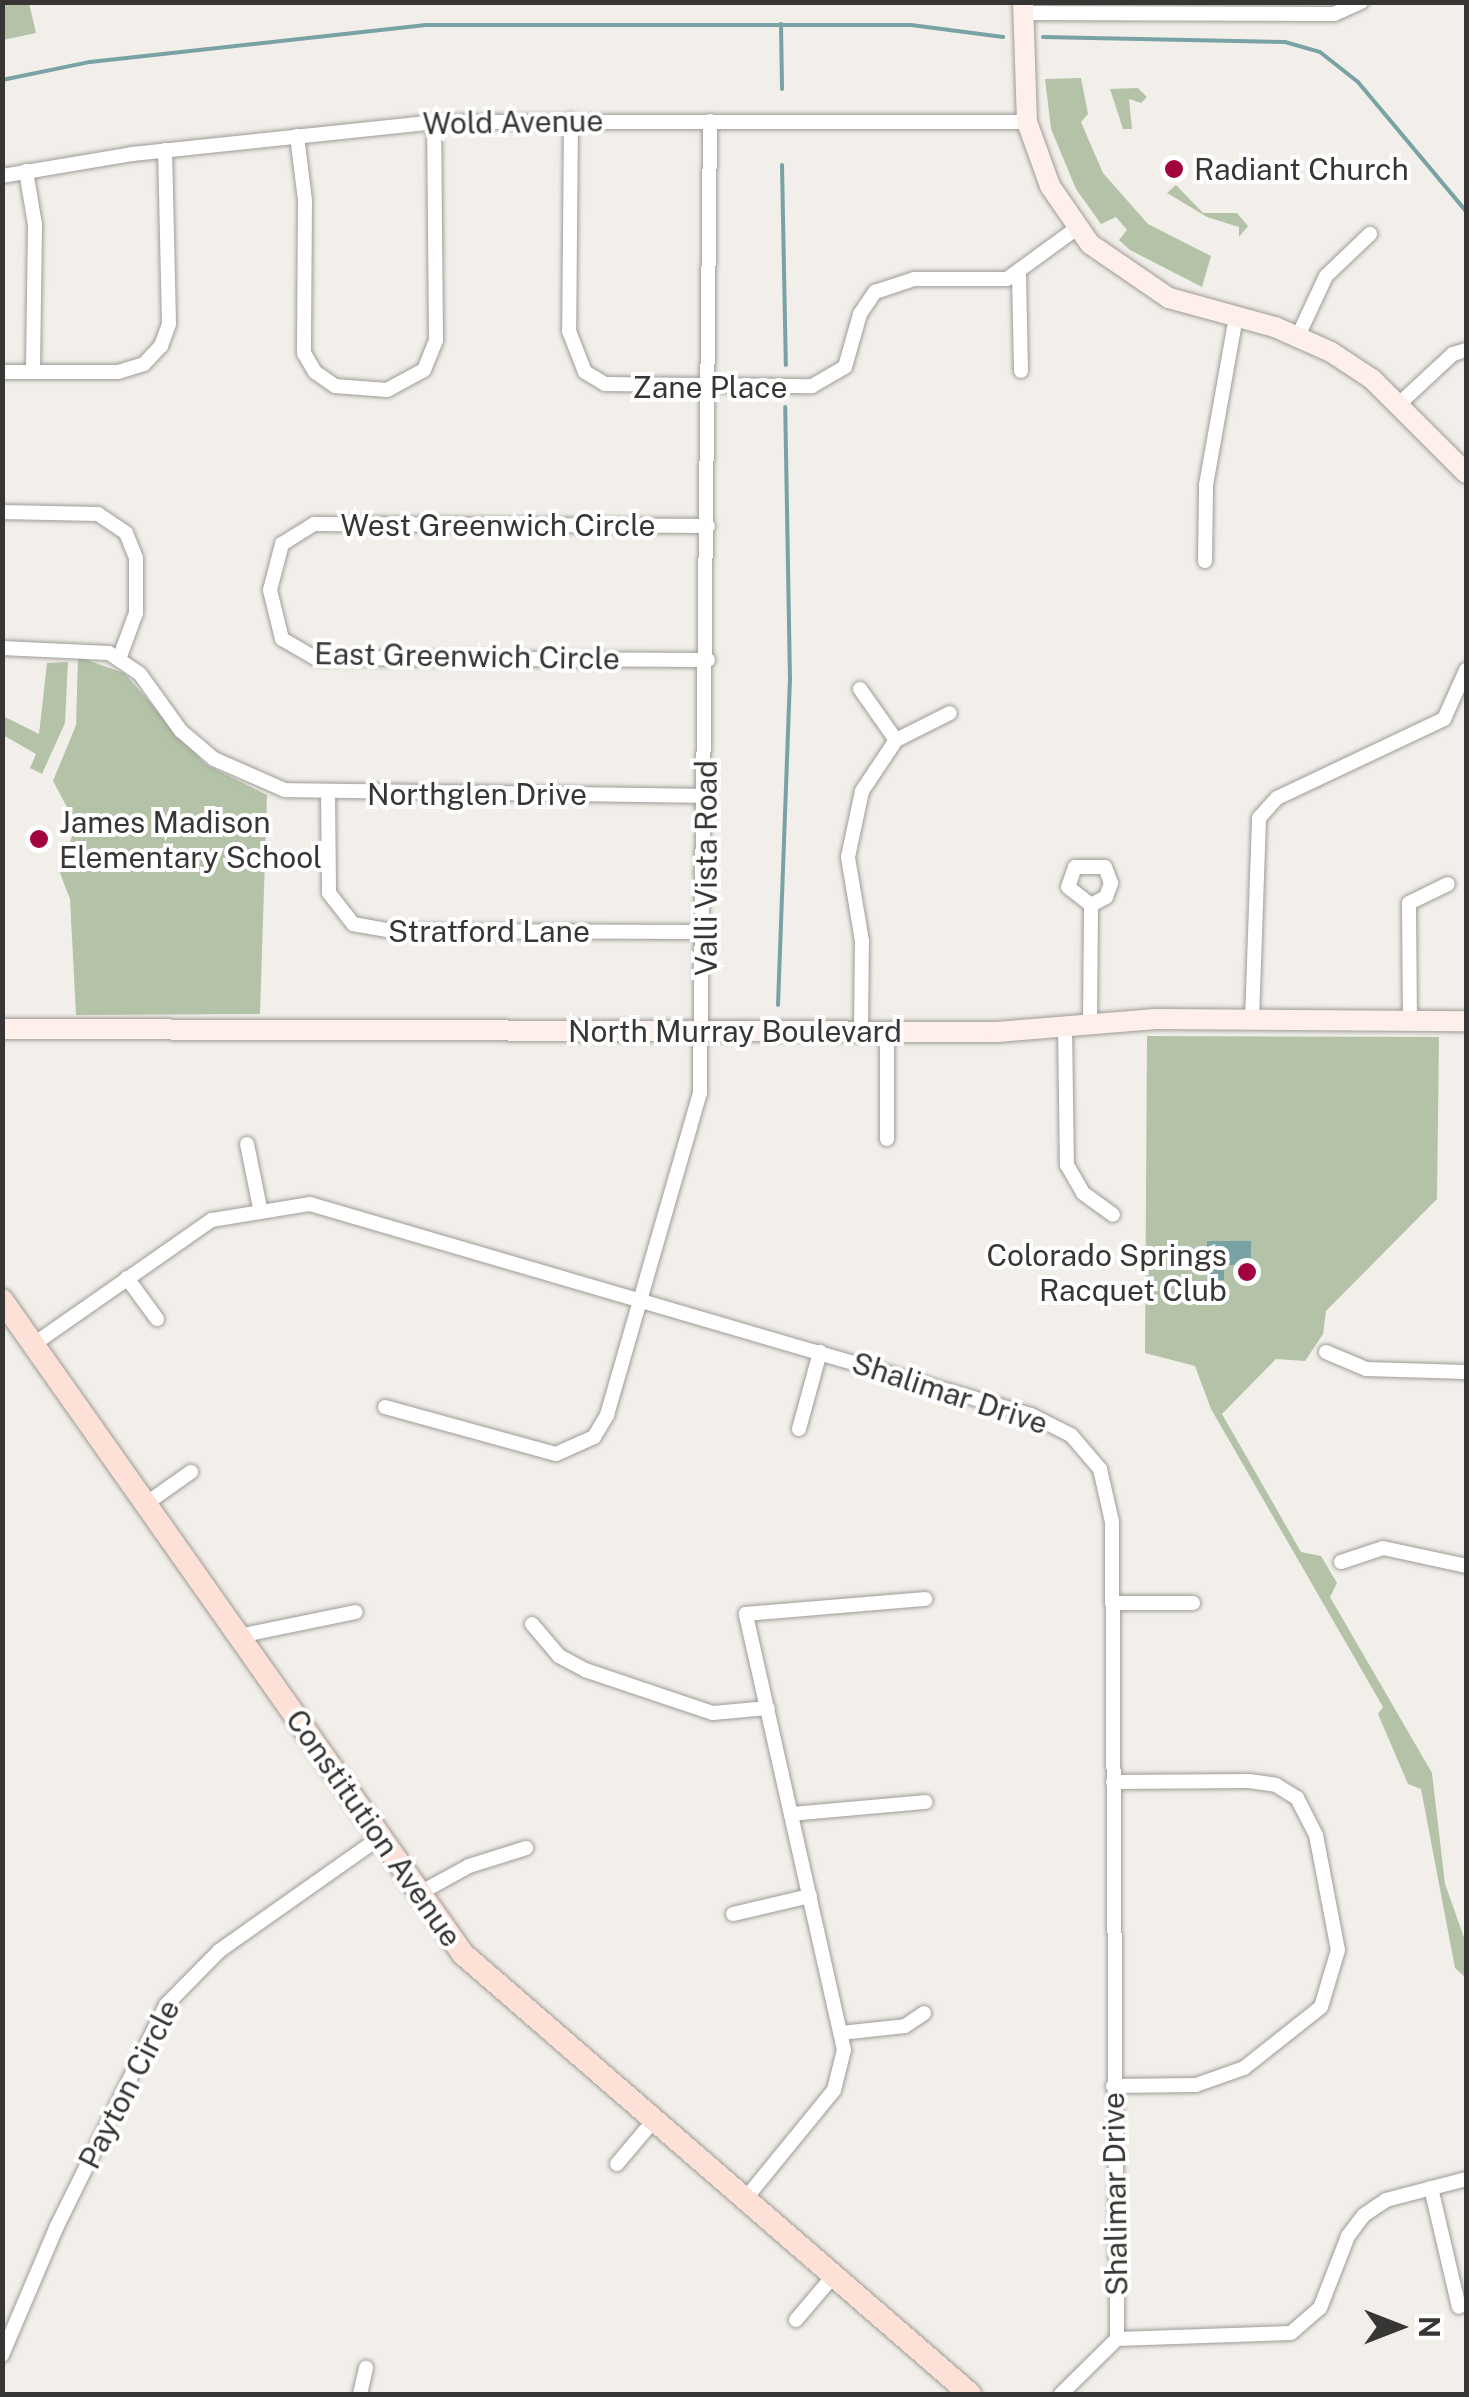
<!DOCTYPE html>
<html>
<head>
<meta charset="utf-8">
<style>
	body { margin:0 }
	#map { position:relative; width:1469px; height:2397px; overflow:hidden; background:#f2efea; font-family:"Public Sans",sans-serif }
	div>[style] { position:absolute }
	.green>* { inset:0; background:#b4c3a7 }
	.water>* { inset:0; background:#79a2a5 }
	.stream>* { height:4px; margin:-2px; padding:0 2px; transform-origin:2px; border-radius:2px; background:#79a2a5 }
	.roads { filter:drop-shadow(0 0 2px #9e9c97) drop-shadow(0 0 2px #9e9c97) }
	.minor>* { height:14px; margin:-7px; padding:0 7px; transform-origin:7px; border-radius:7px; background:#fff }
	.secondary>* { height:20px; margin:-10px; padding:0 10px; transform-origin:10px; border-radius:10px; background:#feefea }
	.primary>* { height:22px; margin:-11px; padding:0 11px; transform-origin:11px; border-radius:11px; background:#fde0d6 }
	.dots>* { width:28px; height:28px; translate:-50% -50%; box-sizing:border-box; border:5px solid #fff; border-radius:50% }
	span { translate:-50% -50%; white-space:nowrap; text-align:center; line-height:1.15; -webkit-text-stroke:8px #fff; paint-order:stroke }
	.street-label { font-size:30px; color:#373634 }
	.poi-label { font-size:30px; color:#373634 }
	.left { translate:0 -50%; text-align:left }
	.right { translate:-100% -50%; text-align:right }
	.frame { position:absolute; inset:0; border:5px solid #373634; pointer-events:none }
	.north { position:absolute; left:1349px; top:2277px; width:100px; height:100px; -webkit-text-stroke:8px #fff; paint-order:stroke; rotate:90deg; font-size:28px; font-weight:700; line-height:40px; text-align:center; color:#373634 }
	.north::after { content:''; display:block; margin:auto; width:35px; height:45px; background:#373634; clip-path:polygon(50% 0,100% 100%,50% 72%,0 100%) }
</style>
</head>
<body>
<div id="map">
	<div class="green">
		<div style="clip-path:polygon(2px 3px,29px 3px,36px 33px,3px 40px)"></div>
		<div style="clip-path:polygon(1081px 78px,1088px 114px,1081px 122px,1103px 173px,1148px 224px,1211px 256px,1202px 287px,1130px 250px,1119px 240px,1127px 230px,1116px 217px,1101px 224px,1076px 189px,1051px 129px,1045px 79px)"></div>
		<div style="clip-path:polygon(1138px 88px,1147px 97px,1141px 103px,1129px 99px,1132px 129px,1123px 129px,1110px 89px)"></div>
		<div style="clip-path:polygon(1176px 185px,1203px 213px,1237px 213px,1248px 226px,1239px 237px,1239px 227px,1207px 217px,1167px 193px)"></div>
		<div style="clip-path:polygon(78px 657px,124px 673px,205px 764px,267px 795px,260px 1014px,76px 1015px,70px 899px,60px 873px,76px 824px,53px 781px,76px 725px)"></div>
		<div style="clip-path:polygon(68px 662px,65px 723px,42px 774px,30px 768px,36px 754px,3px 735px,3px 716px,39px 734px,47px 663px)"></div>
		<div style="clip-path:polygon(1147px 1036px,1439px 1037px,1437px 1199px,1326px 1311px,1323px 1334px,1305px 1361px,1276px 1359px,1222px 1414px,1301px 1552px,1321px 1556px,1337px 1583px,1330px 1597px,1432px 1773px,1445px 1884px,1466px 1943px,1466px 1978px,1455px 1968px,1421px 1789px,1408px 1784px,1378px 1714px,1383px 1707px,1211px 1409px,1195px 1366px,1145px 1353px)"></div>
	</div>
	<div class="water">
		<div style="clip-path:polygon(1207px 1241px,1251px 1241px,1251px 1265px,1224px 1265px,1224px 1280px,1207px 1280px)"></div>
	</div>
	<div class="stream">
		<div style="left:781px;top:24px;width:65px;rotate:89.1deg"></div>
		<div style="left:1043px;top:37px;width:242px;rotate:1.2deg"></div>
		<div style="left:1285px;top:42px;width:36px;rotate:16deg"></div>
		<div style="left:1320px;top:52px;width:48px;rotate:38.3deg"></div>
		<div style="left:1358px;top:82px;width:168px;rotate:50.1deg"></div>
		<div style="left:2px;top:80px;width:90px;rotate:-11.6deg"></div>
		<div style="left:90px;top:62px;width:338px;rotate:-6.3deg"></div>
		<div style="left:426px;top:25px;width:485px"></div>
		<div style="left:911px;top:25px;width:93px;rotate:7.4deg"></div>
		<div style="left:782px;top:165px;width:200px;rotate:88.9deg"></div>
		<div style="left:778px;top:1005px;width:324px;rotate:-87.9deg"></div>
		<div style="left:790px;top:681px;width:274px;rotate:-91deg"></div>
	</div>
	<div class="roads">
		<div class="minor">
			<div style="left:1023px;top:13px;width:311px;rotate:0.2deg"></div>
			<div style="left:1334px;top:14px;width:30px;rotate:-24deg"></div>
			<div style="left:571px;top:120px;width:211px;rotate:90.5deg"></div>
			<div style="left:569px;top:331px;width:44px;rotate:68.7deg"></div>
			<div style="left:585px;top:372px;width:23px;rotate:31deg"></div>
			<div style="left:605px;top:384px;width:207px;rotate:0.6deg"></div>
			<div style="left:812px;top:386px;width:38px;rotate:-30deg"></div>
			<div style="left:845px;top:367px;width:55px;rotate:-74.2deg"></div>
			<div style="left:860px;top:314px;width:27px;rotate:-56deg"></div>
			<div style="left:875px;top:292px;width:41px;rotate:-18.4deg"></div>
			<div style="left:914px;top:279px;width:93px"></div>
			<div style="left:1007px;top:279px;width:87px;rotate:-36.1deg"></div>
			<div style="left:297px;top:136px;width:64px;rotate:82.9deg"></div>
			<div style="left:305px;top:200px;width:153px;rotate:90.4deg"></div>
			<div style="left:304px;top:353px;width:22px;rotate:60deg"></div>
			<div style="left:315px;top:372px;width:24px;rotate:35deg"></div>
			<div style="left:335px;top:386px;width:52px;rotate:4.4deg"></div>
			<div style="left:387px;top:390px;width:42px;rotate:-28.4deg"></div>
			<div style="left:424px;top:370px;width:32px;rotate:-68deg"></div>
			<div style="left:436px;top:340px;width:218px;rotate:-90.5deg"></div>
			<div style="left:26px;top:171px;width:55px;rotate:80.5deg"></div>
			<div style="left:35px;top:225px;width:147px;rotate:90.8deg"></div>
			<div style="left:2px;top:176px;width:132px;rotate:-9.6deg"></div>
			<div style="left:132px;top:154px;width:304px;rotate:-6deg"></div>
			<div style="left:434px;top:122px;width:593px"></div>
			<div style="left:1019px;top:275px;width:96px;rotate:88.8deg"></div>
			<div style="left:1298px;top:336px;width:66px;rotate:-65deg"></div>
			<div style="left:1326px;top:276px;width:61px;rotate:-43.7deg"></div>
			<div style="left:2px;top:372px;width:116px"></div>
			<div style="left:118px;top:372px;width:27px;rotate:-17deg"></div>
			<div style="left:144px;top:364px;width:25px;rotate:-47deg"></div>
			<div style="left:161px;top:346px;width:23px;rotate:-70deg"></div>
			<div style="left:169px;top:324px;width:174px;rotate:-91.3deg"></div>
			<div style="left:1399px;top:404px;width:74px;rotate:-42.8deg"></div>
			<div style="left:1453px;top:354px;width:14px;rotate:-17deg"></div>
			<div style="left:2px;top:512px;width:96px;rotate:1.2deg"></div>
			<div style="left:98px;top:514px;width:34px;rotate:34deg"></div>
			<div style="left:126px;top:533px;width:27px;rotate:68deg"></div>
			<div style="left:136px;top:558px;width:55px;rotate:90deg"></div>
			<div style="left:136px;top:613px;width:49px;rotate:110.3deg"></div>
			<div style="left:1205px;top:561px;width:76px;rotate:-89.2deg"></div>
			<div style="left:1206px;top:485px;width:171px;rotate:-79.9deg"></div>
			<div style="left:2px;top:648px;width:107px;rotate:2.7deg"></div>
			<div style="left:109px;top:653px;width:37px;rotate:34deg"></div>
			<div style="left:140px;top:674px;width:70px;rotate:54.3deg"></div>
			<div style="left:181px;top:731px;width:43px;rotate:40.3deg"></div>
			<div style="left:214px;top:759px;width:77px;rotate:23.6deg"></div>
			<div style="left:285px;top:790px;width:421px;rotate:0.8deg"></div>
			<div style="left:708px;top:660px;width:393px;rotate:-179.7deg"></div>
			<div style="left:315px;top:658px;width:38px;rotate:-150deg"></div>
			<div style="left:282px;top:639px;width:50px;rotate:-103.8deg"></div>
			<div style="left:270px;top:590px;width:48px;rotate:-75.4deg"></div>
			<div style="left:282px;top:544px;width:38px;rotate:-32deg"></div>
			<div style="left:314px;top:524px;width:394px;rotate:0.3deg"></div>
			<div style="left:860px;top:689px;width:62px;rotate:54.8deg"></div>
			<div style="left:328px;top:793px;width:100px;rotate:89.4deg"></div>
			<div style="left:329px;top:893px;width:39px;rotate:52deg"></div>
			<div style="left:353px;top:924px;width:39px;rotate:10deg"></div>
			<div style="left:391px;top:931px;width:314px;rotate:0.2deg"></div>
			<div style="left:1252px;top:1020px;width:202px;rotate:-88deg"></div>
			<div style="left:1259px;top:818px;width:27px;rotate:-48deg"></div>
			<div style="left:1277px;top:798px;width:185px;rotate:-25.3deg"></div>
			<div style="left:1444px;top:719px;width:54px;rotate:-65.8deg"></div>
			<div style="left:1410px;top:1021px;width:118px;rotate:-90.5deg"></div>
			<div style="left:1409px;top:903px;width:43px;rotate:-26deg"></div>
			<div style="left:1090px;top:1023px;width:118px;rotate:-89.5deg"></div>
			<div style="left:1091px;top:905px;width:17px;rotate:-28deg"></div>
			<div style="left:1106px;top:897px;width:15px;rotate:-70deg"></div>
			<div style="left:1111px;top:883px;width:17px;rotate:-111deg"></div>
			<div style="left:1105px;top:867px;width:30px;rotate:180deg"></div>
			<div style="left:1075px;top:867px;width:21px;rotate:109deg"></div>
			<div style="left:1068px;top:887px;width:29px;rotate:38deg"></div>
			<div style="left:1065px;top:1026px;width:139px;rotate:89.2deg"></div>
			<div style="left:1067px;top:1165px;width:32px;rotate:60deg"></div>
			<div style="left:1083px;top:1193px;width:37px;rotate:36deg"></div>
			<div style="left:861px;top:1031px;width:90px;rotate:-89.4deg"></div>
			<div style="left:862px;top:941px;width:85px;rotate:-99.5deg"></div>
			<div style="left:848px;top:857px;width:67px;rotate:-78deg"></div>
			<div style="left:862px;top:791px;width:61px;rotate:-56.3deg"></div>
			<div style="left:896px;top:740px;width:60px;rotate:-26.6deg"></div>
			<div style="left:887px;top:1139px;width:108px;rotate:-90deg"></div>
			<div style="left:247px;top:1144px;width:65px;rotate:78.5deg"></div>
			<div style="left:127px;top:1278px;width:51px;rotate:53.8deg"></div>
			<div style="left:34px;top:1344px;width:217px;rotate:-34.9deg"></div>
			<div style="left:212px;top:1220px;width:99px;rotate:-9.3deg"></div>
			<div style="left:310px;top:1204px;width:751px;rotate:16.31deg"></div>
			<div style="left:1031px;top:1415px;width:45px;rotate:26.6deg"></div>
			<div style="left:1071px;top:1435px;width:45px;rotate:49.5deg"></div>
			<div style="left:1100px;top:1469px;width:54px;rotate:77.2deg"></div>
			<div style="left:1112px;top:1522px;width:817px;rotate:89.65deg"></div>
			<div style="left:1326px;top:1352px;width:43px;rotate:23deg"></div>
			<div style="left:1366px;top:1369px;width:100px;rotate:1.7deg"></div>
			<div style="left:385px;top:1407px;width:177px;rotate:15.4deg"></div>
			<div style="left:556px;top:1454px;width:42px;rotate:-24.1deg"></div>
			<div style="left:594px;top:1437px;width:26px;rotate:-59deg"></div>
			<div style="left:607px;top:1415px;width:335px;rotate:-73.9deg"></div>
			<div style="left:700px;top:1093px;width:972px;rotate:-89.41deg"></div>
			<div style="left:799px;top:1429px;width:80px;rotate:-74.7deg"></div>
			<div style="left:147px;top:1503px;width:54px;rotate:-35.2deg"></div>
			<div style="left:1341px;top:1562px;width:44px;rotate:-18.4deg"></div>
			<div style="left:1383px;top:1548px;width:85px;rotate:12.2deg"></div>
			<div style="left:1112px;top:1603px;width:81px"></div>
			<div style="left:532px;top:1624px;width:42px;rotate:49.8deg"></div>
			<div style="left:559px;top:1656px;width:30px;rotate:28deg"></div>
			<div style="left:585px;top:1670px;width:135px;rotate:18.6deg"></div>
			<div style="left:713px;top:1713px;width:55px;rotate:-5.2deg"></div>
			<div style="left:239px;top:1636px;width:119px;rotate:-11.6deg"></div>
			<div style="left:1113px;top:1782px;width:136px;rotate:-0.4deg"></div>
			<div style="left:1249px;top:1781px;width:27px;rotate:8deg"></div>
			<div style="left:1276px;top:1785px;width:25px;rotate:32deg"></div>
			<div style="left:1297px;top:1798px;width:42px;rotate:62.8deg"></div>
			<div style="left:1316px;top:1835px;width:117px;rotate:79.2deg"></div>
			<div style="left:1338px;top:1950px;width:59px;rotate:106.6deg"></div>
			<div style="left:1321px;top:2007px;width:98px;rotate:141.6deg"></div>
			<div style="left:1244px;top:2068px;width:51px;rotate:160.5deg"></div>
			<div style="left:1196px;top:2085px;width:83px;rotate:179.3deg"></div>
			<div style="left:791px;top:1814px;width:135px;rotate:-5.1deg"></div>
			<div style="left:418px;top:1894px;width:58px;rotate:-28.8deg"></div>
			<div style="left:469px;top:1866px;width:60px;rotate:-17.5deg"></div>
			<div style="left:733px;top:1914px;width:79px;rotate:-13.2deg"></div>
			<div style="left:841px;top:2033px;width:64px;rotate:-6.2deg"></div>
			<div style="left:905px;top:2026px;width:23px;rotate:-34deg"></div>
			<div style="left:617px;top:2164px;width:57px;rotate:-49.9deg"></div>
			<div style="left:1431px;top:2188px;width:122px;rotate:76.8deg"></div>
			<div style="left:746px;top:2198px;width:139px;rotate:-50.8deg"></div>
			<div style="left:834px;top:2090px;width:41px;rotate:-76deg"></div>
			<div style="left:844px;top:2050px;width:447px;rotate:-102.7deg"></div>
			<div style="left:746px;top:1614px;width:180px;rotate:-4.8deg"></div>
			<div style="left:796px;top:2320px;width:60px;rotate:-49.7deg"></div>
			<div style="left:2px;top:2355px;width:140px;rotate:-66.9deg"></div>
			<div style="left:57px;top:2226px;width:246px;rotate:-63.7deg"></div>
			<div style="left:166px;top:2005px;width:76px;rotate:-45.5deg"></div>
			<div style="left:219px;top:1951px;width:196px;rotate:-35.2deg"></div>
			<div style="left:360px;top:2394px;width:27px;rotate:-77deg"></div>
			<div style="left:1061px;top:2394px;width:78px;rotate:-44.5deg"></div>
			<div style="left:1117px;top:2339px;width:174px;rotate:-2deg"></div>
			<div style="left:1291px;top:2333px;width:38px;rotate:-41deg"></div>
			<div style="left:1320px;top:2308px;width:77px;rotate:-68.7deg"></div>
			<div style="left:1348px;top:2236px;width:26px;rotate:-53deg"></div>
			<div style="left:1364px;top:2215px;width:27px;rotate:-34deg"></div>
			<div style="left:1386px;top:2200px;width:83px;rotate:-14.7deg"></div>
		</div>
		<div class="secondary">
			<div style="left:1023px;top:2px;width:120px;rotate:88.1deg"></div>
			<div style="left:1027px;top:122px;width:68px;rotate:70.2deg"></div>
			<div style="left:1050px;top:186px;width:70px;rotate:55.4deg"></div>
			<div style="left:1090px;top:244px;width:96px;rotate:34.4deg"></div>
			<div style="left:1169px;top:298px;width:110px;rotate:15.3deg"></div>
			<div style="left:1275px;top:327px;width:61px;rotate:24.1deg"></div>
			<div style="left:1331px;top:352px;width:49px;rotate:33.4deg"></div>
			<div style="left:1372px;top:379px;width:133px;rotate:45deg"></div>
			<div style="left:2px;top:1029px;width:995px;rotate:0.17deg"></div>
			<div style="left:997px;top:1032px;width:159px;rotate:-4.7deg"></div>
			<div style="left:1155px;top:1019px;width:311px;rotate:0.4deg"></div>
		</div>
		<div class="primary">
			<div style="left:2px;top:1300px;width:800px;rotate:54.82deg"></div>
			<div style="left:463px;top:1954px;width:671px;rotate:40.95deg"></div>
		</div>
	</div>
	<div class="dots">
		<div style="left:1174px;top:169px;background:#a1033f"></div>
		<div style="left:39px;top:839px;background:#a1033f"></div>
		<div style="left:1247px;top:1272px;background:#a1033f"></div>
	</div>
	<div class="street-label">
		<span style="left:513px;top:122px;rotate:-1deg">Wold Avenue</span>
		<span style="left:710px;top:387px">Zane Place</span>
		<span style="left:498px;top:525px">West Greenwich Circle</span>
		<span style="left:467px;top:656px;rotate:1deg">East Greenwich Circle</span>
		<span style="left:477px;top:794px">Northglen Drive</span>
		<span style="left:706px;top:868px;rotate:-90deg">Valli Vista Road</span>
		<span style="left:489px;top:931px">Stratford Lane</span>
		<span style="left:735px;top:1031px">North Murray Boulevard</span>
		<span style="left:950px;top:1393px;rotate:18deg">Shalimar Drive</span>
		<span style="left:374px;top:1828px;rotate:55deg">Constitution Avenue</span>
		<span style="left:129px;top:2084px;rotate:-63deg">Payton Circle</span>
		<span style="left:1115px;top:2194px;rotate:-91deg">Shalimar Drive</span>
	</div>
	<div class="poi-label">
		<span class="left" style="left:1194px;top:169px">Radiant Church</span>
		<span class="left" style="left:59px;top:839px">James Madison<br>Elementary School</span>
		<span class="right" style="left:1227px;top:1272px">Colorado Springs<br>Racquet Club</span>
	</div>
	<div class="frame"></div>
	<div class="north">N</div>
</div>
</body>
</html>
